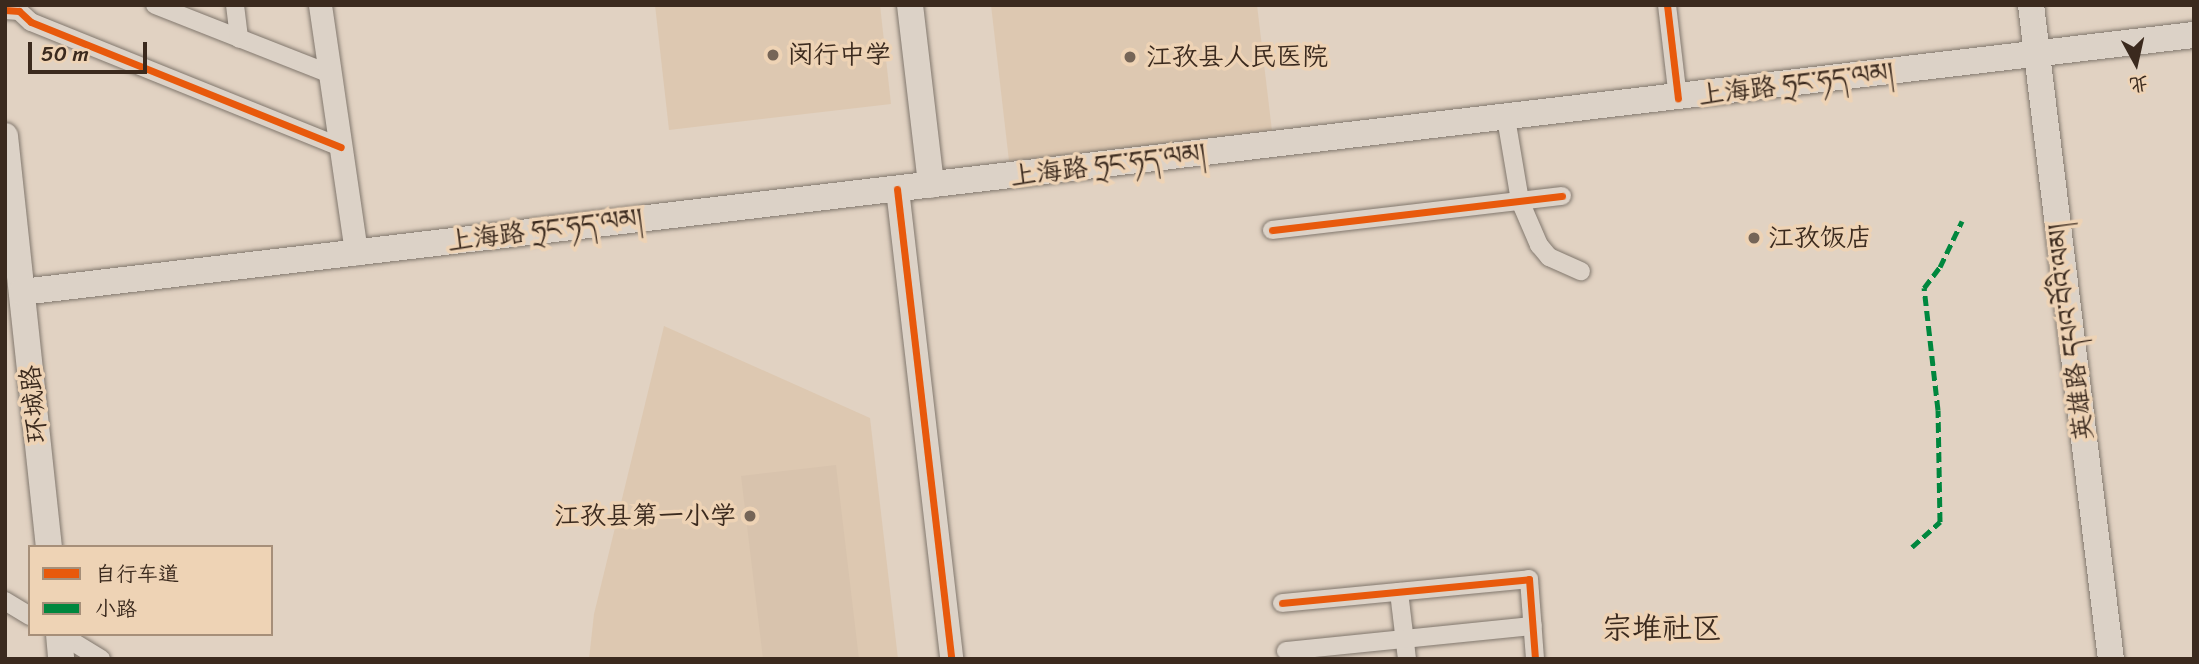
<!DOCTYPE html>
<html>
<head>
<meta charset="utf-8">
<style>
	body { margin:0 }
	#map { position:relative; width:2199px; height:664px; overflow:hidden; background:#e1d2c2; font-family:Sriracha,"LXGW WenKai TC","Noto Serif Tibetan",sans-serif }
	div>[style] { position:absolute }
	.built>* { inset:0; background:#ddc8b1 }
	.green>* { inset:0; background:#d8c3ad }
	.roads { filter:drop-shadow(0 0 2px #81776d) drop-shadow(0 0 2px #81776d) }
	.minor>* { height:18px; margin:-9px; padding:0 9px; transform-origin:9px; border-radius:9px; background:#dcd2c7 }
	.tertiary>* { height:23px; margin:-11.5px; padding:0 11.5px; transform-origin:11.5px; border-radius:11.5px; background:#dcd2c7 }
	.secondary>* { height:26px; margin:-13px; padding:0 13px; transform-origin:13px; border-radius:13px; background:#dcd2c7 }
	.quiet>* { height:5px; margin-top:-2.5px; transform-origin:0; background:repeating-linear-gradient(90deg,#00873e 0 10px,transparent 0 15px) }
	.cycleway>* { height:7px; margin:-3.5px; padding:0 3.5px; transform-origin:3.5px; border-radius:3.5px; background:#e8590c }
	.dots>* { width:19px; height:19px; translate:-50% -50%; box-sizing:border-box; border:4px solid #eed3b5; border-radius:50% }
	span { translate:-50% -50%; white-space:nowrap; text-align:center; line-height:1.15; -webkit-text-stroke:7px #eed3b5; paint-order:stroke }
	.poi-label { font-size:26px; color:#3b2a1e }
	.left { translate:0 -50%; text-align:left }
	.right { translate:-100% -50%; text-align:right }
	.street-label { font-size:26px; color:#3b2a1e }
	.quarter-label { font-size:30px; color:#3b2a1e }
	.frame { position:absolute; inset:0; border:7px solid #3b2a1e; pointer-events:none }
	.legend { position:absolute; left:28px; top:545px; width:245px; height:91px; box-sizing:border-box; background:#eed3b5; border:2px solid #a68f79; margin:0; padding:9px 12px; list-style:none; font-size:21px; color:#3b2a1e }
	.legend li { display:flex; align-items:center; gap:14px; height:35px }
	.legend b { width:35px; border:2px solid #a68f79 }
	.north { position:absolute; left:2101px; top:28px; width:70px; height:70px; -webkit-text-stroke:5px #eed3b5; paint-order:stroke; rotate:172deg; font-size:19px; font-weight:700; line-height:28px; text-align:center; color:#3b2a1e }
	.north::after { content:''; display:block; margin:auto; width:24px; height:32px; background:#3b2a1e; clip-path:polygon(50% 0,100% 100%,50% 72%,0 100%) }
	.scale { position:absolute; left:28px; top:42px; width:119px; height:32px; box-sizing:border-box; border:4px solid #3b2a1e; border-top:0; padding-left:9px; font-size:21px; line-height:24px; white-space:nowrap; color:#3b2a1e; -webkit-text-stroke:5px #eed3b5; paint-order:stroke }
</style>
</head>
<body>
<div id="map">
	<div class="built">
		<div style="clip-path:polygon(655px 5px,880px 5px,891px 104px,669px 130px)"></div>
		<div style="clip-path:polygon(991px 5px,1257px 5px,1272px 131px,1009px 161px)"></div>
		<div style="clip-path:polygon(664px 326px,870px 418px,898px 659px,589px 659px,594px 614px)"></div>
	</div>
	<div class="green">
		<div style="clip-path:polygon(836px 465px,859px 659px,763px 659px,741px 476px)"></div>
	</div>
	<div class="roads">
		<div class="minor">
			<div style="left:155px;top:5px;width:188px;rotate:21.5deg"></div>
			<div style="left:235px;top:5px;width:34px;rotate:83deg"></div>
			<div style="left:1667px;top:5px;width:94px;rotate:83.3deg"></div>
			<div style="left:5px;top:10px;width:14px;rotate:4deg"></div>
			<div style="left:19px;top:11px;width:16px;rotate:43deg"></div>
			<div style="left:31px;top:22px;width:334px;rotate:22deg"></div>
			<div style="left:1506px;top:118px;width:84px;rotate:80.4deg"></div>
			<div style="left:1520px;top:201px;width:48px;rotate:66.6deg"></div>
			<div style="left:1539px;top:245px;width:16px;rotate:50deg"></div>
			<div style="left:1549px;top:257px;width:35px;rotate:24deg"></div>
			<div style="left:1272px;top:230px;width:292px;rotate:-6.7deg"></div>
			<div style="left:1399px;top:592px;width:67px;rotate:83.2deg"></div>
			<div style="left:5px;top:601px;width:29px;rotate:31deg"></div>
			<div style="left:1282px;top:603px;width:248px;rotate:-5.5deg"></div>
			<div style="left:1529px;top:579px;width:80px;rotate:85.7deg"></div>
			<div style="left:60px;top:634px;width:48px;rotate:31.4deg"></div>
			<div style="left:1286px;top:651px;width:248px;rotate:-5.8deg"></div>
		</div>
		<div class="tertiary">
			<div style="left:320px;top:5px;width:251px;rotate:81.7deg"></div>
			<div style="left:897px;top:189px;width:473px;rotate:83.4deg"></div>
		</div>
		<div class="secondary">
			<div style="left:910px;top:5px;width:181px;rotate:83.3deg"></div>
			<div style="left:2031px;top:5px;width:659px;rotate:83.03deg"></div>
			<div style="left:5px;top:136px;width:413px;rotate:83.9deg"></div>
			<div style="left:22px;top:292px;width:2187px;rotate:-6.75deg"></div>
			<div style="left:59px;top:634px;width:25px;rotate:85deg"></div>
		</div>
	</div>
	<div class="quiet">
		<div style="left:1912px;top:547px;width:38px;rotate:-42deg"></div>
		<div style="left:1940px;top:522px;width:112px;rotate:-91deg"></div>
		<div style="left:1938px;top:410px;width:123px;rotate:-96.5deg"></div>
		<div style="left:1924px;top:288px;width:26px;rotate:-53deg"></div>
		<div style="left:1940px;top:267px;width:51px;rotate:-64.4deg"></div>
	</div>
	<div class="cycleway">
		<div style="left:1667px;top:5px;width:94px;rotate:83.3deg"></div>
		<div style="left:5px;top:10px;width:14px;rotate:4deg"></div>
		<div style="left:19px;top:11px;width:16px;rotate:43deg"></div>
		<div style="left:31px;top:22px;width:334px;rotate:22deg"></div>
		<div style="left:897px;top:189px;width:473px;rotate:83.4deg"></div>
		<div style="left:1272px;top:230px;width:292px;rotate:-6.7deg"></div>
		<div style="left:1282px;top:603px;width:248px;rotate:-5.5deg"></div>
		<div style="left:1529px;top:579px;width:80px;rotate:85.7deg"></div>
	</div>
	<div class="dots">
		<div style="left:773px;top:55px;background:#756557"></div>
		<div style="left:1130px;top:57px;background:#756557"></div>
		<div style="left:1754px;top:238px;background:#756557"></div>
		<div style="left:750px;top:516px;background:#756557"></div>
	</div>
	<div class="poi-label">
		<span class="left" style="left:787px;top:55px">闵行中学</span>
		<span class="left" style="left:1146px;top:57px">江孜县人民医院</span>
		<span class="left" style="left:1768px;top:238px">江孜饭店</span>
		<span class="right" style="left:736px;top:516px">江孜县第一小学</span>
	</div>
	<div class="street-label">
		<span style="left:1796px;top:84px;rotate:-7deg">上海路 ཧྲང་ཧད་ལམ།</span>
		<span style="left:1108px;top:165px;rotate:-7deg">上海路 ཧྲང་ཧད་ལམ།</span>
		<span style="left:545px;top:230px;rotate:-7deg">上海路 ཧྲང་ཧད་ལམ།</span>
		<span style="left:2071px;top:332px;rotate:-97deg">英雄路 དཔའ་བོའི་ལམ།</span>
		<span style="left:34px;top:404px;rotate:-96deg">环城路</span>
	</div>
	<div class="quarter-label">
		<span style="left:1662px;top:628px">宗堆社区</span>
	</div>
	<div class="frame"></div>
	<ul class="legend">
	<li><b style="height:9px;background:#e8590c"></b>自行车道</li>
	<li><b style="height:9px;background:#00873e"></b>小路</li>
	</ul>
	<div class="north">北</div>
	<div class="scale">50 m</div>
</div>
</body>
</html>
